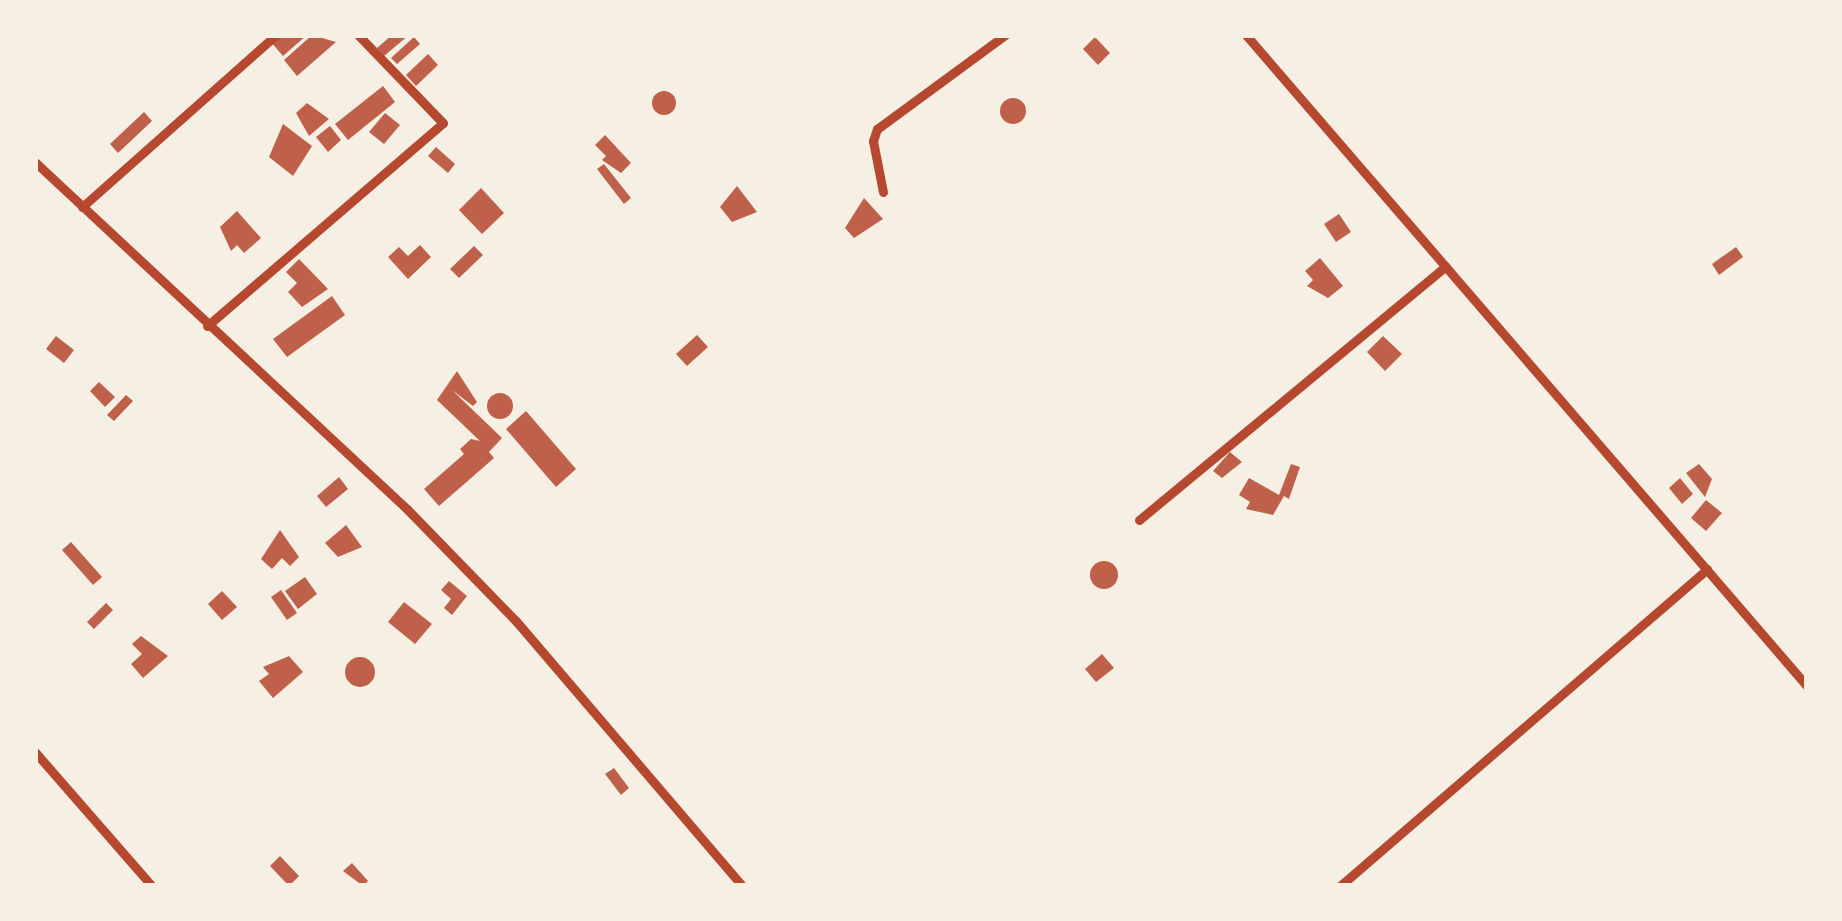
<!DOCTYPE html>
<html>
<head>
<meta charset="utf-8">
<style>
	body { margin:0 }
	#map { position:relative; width:1842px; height:921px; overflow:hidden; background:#f6efe4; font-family:"Golos Text",sans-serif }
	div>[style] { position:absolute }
	.building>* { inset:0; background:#bf614a }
	.round { border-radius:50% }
	.minor>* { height:9px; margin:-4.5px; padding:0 4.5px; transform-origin:4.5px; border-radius:4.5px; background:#b5482f }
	span { translate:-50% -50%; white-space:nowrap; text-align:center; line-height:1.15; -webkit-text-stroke:10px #f6efe4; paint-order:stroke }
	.frame { position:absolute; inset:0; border:38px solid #f6efe4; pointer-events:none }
</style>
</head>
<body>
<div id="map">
	<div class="building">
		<div style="clip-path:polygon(278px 35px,307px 35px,283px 56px,271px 42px)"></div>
		<div style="clip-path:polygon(312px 35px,336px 42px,297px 76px,284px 60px)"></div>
		<div style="clip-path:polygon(392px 35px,409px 35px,384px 56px,377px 48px)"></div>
		<div style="clip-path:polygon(414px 37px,420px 44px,397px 64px,391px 58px)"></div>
		<div style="clip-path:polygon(1095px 37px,1110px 53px,1098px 65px,1083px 49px)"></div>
		<div style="clip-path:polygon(428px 54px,438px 65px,416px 86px,406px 75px)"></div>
		<div style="clip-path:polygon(383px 86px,395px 102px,348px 140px,335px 124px)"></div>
		<div class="round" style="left:652px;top:91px;width:24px;height:24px"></div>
		<div class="round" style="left:1000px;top:98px;width:26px;height:26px"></div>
		<div style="clip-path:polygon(307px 103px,329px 119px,309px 136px,296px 113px)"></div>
		<div style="clip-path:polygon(144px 112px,152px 121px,118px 153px,110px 144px)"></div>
		<div style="clip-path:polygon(385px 113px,400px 125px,384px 144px,369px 132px)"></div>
		<div style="clip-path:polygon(283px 124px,312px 146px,293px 176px,269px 157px)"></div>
		<div style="clip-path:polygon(330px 126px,341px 140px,328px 152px,316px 137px)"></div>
		<div style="clip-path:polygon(605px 135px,631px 163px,621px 173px,602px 160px,606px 156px,595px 145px)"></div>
		<div style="clip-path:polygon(436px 147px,455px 164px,448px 173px,428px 156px)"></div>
		<div style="clip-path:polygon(604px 164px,631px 198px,624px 204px,597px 169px)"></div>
		<div style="clip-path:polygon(737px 186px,757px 212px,732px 222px,720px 207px)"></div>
		<div style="clip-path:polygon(481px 188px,504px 213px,482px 234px,459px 210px)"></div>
		<div style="clip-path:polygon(864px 198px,883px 219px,854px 238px,845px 228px)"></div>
		<div style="clip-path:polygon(237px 211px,261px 238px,244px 253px,237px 245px,231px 251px,220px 227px)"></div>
		<div style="clip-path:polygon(1339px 214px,1351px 232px,1336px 242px,1324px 224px)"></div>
		<div style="clip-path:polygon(420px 245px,431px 257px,408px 279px,388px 257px,399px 247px,408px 256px)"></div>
		<div style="clip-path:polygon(474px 246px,483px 255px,459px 278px,450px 269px)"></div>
		<div style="clip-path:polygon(1736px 247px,1743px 257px,1719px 275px,1712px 264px)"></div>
		<div style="clip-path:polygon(1320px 258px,1343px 286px,1328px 298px,1307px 286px,1313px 280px,1305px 271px)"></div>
		<div style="clip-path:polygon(299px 259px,328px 289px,302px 307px,288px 292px,297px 283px,286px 272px)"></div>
		<div style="clip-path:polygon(332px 296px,345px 315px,287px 357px,273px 339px)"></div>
		<div style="clip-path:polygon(697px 335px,708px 347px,687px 366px,676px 354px)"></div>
		<div style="clip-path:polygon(56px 336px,74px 350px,64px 363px,46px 349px)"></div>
		<div style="clip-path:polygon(1383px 336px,1402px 354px,1385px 371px,1367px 352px)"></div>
		<div style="clip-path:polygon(457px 371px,477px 402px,473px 406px,452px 390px,502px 438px,489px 452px,494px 458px,439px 506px,424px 489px,464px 454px,460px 449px,471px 439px,480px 441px,437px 400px)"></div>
		<div style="clip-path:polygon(99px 382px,115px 397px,105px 407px,90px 391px)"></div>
		<div class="round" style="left:487px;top:393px;width:26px;height:26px"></div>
		<div style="clip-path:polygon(126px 395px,133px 401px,114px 421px,107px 415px)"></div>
		<div style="clip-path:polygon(526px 411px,576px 469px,556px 487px,506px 429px)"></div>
		<div style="clip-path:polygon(1230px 452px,1242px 462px,1222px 478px,1213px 471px)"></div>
		<div style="clip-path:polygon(1291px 464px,1300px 467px,1289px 499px,1284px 496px,1273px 515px,1246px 509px,1250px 502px,1239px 495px,1249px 478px,1279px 495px)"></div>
		<div style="clip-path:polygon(1699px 464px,1712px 479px,1705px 497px,1686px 473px)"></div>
		<div style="clip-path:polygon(339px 477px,348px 489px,326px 507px,317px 496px)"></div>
		<div style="clip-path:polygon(1680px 478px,1693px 494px,1682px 504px,1669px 488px)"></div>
		<div style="clip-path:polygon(1706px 500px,1722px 513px,1706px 531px,1691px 518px)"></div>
		<div style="clip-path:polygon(346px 525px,362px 547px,338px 557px,325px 543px)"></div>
		<div style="clip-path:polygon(280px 530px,299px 557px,290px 566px,282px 558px,272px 569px,261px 559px)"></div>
		<div style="clip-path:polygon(71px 542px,102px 577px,93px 585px,62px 550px)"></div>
		<div class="round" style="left:1090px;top:561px;width:28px;height:28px"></div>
		<div style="clip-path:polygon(305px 577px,317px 594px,298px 609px,285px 591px)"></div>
		<div style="clip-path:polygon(449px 581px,467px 596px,452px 615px,444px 608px,451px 599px,441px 590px)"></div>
		<div style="clip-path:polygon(281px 590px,297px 613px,287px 620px,271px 597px)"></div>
		<div style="clip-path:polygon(222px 591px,237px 607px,222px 620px,208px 604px)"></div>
		<div style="clip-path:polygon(404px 602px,432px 624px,415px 644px,388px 622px)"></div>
		<div style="clip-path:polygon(106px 603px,113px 610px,94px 629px,87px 622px)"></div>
		<div style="clip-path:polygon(141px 636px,168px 656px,143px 678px,131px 664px,142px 654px,132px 644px)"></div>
		<div style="clip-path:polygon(1102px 654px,1114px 668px,1096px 682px,1085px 669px)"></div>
		<div style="clip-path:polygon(289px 656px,303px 672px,273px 698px,259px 681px,269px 674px,263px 667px)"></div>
		<div class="round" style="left:345px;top:657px;width:30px;height:30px"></div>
		<div style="clip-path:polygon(614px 768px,629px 788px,621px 795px,605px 774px)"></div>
		<div style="clip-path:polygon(280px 856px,299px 876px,289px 886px,270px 866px)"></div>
		<div style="clip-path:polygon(352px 863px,368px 881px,363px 886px,343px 871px)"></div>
	</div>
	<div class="minor">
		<div style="left:1246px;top:35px;width:859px;rotate:49.25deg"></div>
		<div style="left:35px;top:162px;width:509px;rotate:43.01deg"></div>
		<div style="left:407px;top:509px;width:156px;rotate:45.8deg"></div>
		<div style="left:516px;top:621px;width:348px;rotate:49.5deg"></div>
		<div style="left:883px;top:192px;width:52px;rotate:-101.1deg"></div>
		<div style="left:873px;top:141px;width:13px;rotate:-72deg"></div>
		<div style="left:877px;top:129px;width:159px;rotate:-36.3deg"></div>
		<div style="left:82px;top:207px;width:259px;rotate:-41.6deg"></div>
		<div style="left:207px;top:326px;width:311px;rotate:-40.7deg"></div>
		<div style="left:443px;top:123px;width:122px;rotate:-134deg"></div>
		<div style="left:1139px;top:520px;width:398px;rotate:-39.6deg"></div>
		<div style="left:35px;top:752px;width:178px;rotate:48.9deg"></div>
		<div style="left:1340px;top:886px;width:485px;rotate:-40.8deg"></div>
	</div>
	<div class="frame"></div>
</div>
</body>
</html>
